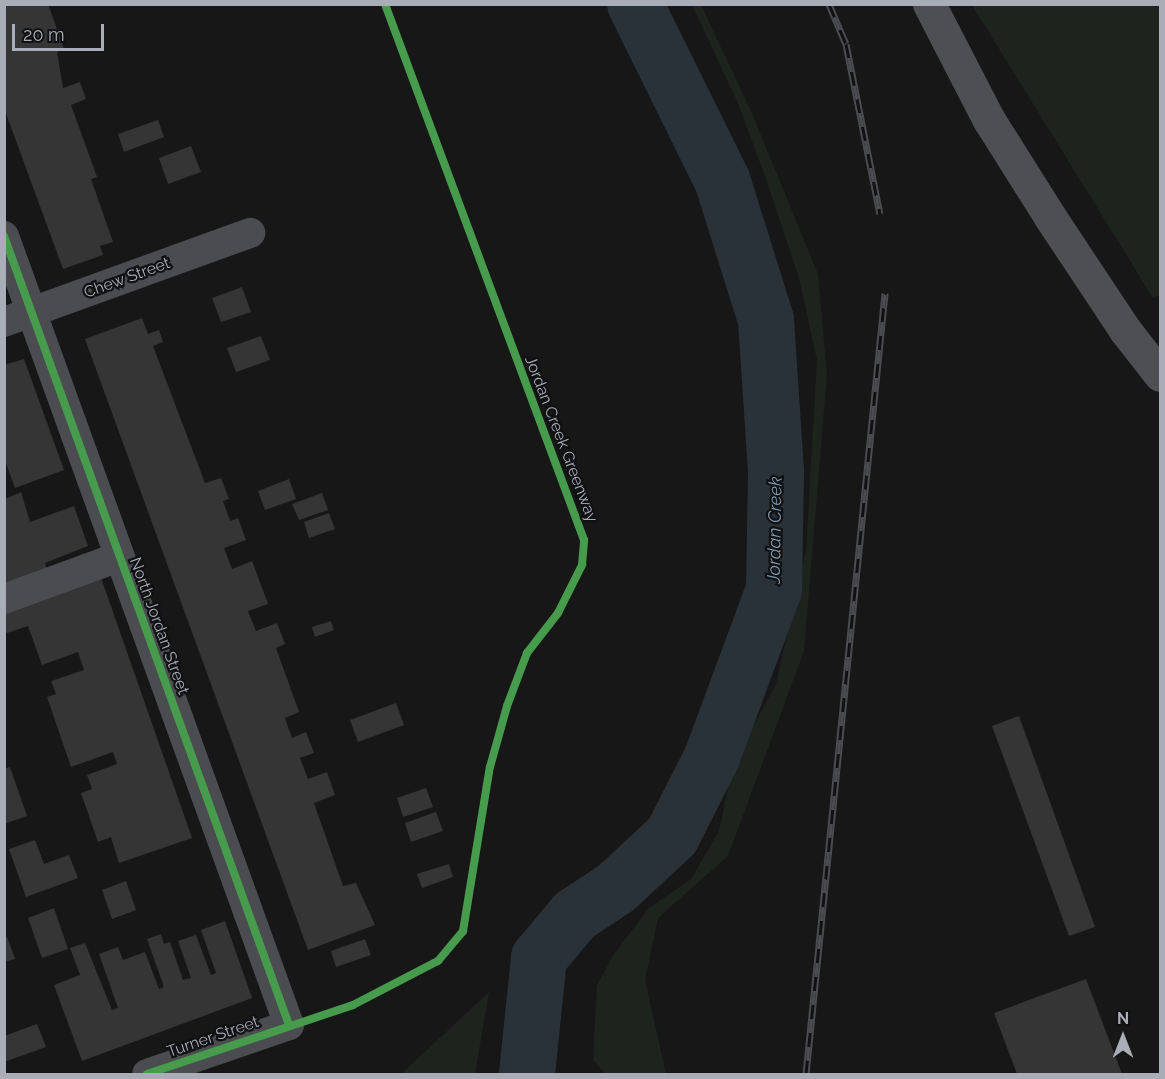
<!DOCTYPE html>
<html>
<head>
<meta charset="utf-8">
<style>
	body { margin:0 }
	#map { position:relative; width:1165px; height:1079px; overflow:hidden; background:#171717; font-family:Raleway,sans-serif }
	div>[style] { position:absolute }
	.green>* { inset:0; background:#1d241e }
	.river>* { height:56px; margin:-28px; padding:0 28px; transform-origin:28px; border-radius:28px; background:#2a3239 }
	.building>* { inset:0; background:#353536 }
	.street>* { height:30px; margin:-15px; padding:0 15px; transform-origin:15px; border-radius:15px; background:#4b4c50 }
	.primary>* { height:33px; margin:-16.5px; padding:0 16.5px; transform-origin:16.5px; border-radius:16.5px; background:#4d4f52 }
	.rail>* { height:7px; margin-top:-3.5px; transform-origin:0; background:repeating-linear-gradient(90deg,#111113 0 14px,#4b4c4f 0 28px); box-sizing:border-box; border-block:2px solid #4b4c4f }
	.cycleway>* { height:8px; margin:-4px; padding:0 4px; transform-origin:4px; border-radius:4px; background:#469c4c }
	span { translate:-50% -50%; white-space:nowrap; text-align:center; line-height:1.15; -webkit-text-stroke:4.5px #111113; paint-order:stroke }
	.street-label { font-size:16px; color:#a8adb8 }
	.water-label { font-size:18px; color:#7f9bb3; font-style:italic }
	.frame { position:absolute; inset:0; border:6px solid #a8adb8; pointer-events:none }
	.north { position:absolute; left:1093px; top:1007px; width:60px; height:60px; -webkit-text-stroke:4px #111113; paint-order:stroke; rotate:0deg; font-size:16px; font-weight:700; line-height:24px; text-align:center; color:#a8adb8 }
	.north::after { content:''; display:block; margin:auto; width:21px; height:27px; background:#a8adb8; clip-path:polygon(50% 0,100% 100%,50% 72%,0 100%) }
	.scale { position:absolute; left:12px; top:24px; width:92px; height:27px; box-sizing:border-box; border:3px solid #a8adb8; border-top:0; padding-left:8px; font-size:18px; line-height:21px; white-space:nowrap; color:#a8adb8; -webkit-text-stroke:4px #111113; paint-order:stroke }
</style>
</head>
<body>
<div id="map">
	<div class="green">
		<div style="clip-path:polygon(692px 5px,701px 5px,751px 111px,818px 274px,827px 375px,804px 651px,728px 856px,658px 918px,645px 980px,666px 1074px,606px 1074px,593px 1060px,597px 986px,613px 955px,649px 908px,691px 879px,719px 831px,733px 764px,776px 684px,806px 550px,817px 360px,799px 278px,765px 176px,737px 101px)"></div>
		<div style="clip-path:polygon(972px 5px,1160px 5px,1160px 295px,1153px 298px)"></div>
		<div style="clip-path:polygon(489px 992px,475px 1074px,401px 1074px)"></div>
	</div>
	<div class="river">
		<div style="left:527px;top:1074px;width:117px;rotate:-84.1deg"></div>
		<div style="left:539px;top:958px;width:56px;rotate:-50.1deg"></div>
		<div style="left:575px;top:915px;width:49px;rotate:-33.4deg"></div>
		<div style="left:616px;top:888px;width:76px;rotate:-42.9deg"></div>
		<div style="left:672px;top:836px;width:89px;rotate:-63.1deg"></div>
		<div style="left:712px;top:757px;width:179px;rotate:-69.7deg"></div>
		<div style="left:774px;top:589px;width:118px;rotate:-89deg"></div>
		<div style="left:776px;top:471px;width:151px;rotate:-93.8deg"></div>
		<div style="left:766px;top:320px;width:147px;rotate:-107.4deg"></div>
		<div style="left:722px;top:180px;width:196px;rotate:-116.3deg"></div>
	</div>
	<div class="building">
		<div style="clip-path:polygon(4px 4px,48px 4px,64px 49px,57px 52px,63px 88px,80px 82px,86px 99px,71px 105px,97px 177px,91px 179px,113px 242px,100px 246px,103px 255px,63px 269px,4px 108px)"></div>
		<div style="clip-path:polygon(158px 120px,164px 137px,124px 152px,118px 134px)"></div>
		<div style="clip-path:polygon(191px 146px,201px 172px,168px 184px,159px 158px)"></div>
		<div style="clip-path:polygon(242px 287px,251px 312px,221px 322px,212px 298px)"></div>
		<div style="clip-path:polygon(142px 318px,148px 334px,159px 330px,163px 342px,153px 346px,205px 483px,221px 478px,229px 499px,223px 501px,230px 521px,238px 518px,246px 540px,224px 548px,232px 569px,252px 561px,268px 604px,248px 611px,256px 631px,277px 623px,285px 644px,276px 648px,299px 712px,285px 718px,292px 738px,306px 732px,314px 753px,300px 758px,308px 779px,327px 772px,335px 795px,314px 803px,343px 886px,356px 883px,375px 925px,308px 950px,85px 339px)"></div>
		<div style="clip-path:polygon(261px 336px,270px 360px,236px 372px,227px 348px)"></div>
		<div style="clip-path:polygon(24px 359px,64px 470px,15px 488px,4px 458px,4px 365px)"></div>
		<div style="clip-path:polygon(289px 479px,296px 499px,265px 510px,258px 491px)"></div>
		<div style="clip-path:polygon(21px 492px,30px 522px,74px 506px,88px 546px,45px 563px,47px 569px,5px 585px,5px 499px)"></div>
		<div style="clip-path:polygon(322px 493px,328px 510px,299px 520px,292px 504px)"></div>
		<div style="clip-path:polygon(329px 513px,335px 529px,309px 538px,304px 522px)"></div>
		<div style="clip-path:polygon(99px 572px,192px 838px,119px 863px,111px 837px,98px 842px,81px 793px,92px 789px,87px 775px,117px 764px,113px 752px,71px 767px,47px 697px,56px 694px,51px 681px,84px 670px,78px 652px,42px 665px,28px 626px,7px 633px,4px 627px,4px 612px)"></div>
		<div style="clip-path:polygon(331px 621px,334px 630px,315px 637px,312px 627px)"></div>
		<div style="clip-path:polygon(396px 703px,404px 725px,358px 742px,350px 720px)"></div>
		<div style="clip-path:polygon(1019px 716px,1095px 927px,1069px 936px,992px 726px)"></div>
		<div style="clip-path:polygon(10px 767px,27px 816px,4px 824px,4px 769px)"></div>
		<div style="clip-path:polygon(426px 788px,433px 807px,403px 817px,397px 798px)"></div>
		<div style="clip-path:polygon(436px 812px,443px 831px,411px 842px,405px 823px)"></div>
		<div style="clip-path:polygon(35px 840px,44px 864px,69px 855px,78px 878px,26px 897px,9px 849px)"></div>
		<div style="clip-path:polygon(449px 864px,453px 877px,422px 888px,417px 874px)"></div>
		<div style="clip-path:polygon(126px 881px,136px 910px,112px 919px,102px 890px)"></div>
		<div style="clip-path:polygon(54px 908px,68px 949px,42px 958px,28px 918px)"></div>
		<div style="clip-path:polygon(225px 921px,252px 998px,82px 1061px,54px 985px,80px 975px,70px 948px,85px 943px,112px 1010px,118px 1008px,99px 954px,118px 947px,123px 960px,145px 952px,159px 989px,164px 987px,147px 939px,161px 934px,164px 944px,170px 942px,183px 980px,191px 978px,178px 941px,196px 935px,211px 975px,216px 973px,201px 930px)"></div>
		<div style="clip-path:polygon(7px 937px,15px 959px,4px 962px,4px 938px)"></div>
		<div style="clip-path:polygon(365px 939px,371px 955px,336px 967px,331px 951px)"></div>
		<div style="clip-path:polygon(1086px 979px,1122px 1074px,1017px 1074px,994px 1013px)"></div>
		<div style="clip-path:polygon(37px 1024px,46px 1047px,4px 1062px,4px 1036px)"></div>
	</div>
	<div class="street">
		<div style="left:4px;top:236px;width:839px;rotate:70.14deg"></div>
		<div style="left:289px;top:1025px;width:150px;rotate:161deg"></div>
		<div style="left:4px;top:322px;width:262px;rotate:-19.9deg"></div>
		<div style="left:4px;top:599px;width:122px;rotate:-20.1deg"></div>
	</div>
	<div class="primary">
		<div style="left:929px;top:4px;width:131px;rotate:62.7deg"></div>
		<div style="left:989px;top:120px;width:115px;rotate:57.8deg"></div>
		<div style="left:1050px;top:217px;width:136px;rotate:56.4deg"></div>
		<div style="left:1125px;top:330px;width:57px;rotate:52.1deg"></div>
	</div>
	<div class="rail">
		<div style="left:829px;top:4px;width:43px;rotate:67deg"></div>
		<div style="left:846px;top:44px;width:173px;rotate:78.7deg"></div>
		<div style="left:806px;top:1074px;width:785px;rotate:-84.22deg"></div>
	</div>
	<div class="cycleway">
		<div style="left:4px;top:236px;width:839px;rotate:70.14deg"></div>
		<div style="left:147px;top:1074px;width:217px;rotate:-18.5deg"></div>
		<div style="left:353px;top:1005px;width:96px;rotate:-27.4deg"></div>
		<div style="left:438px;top:961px;width:39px;rotate:-50deg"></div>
		<div style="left:463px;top:931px;width:166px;rotate:-80.7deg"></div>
		<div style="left:490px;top:767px;width:63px;rotate:-74.4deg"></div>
		<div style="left:507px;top:706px;width:57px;rotate:-69.3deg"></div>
		<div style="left:527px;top:653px;width:51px;rotate:-52.2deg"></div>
		<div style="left:558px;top:613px;width:54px;rotate:-63.4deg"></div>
		<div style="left:582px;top:565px;width:25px;rotate:-85deg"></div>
		<div style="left:584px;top:540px;width:572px;rotate:-110.37deg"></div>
	</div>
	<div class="street-label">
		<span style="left:127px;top:278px;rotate:-20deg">Chew Street</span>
		<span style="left:561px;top:439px;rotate:69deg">Jordan Creek Greenway</span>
		<span style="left:159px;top:626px;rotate:70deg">North Jordan Street</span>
		<span style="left:213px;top:1037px;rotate:-19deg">Turner Street</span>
	</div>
	<div class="water-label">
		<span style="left:775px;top:530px;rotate:-89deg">Jordan Creek</span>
	</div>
	<div class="frame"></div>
	<div class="north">N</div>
	<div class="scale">20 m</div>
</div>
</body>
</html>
